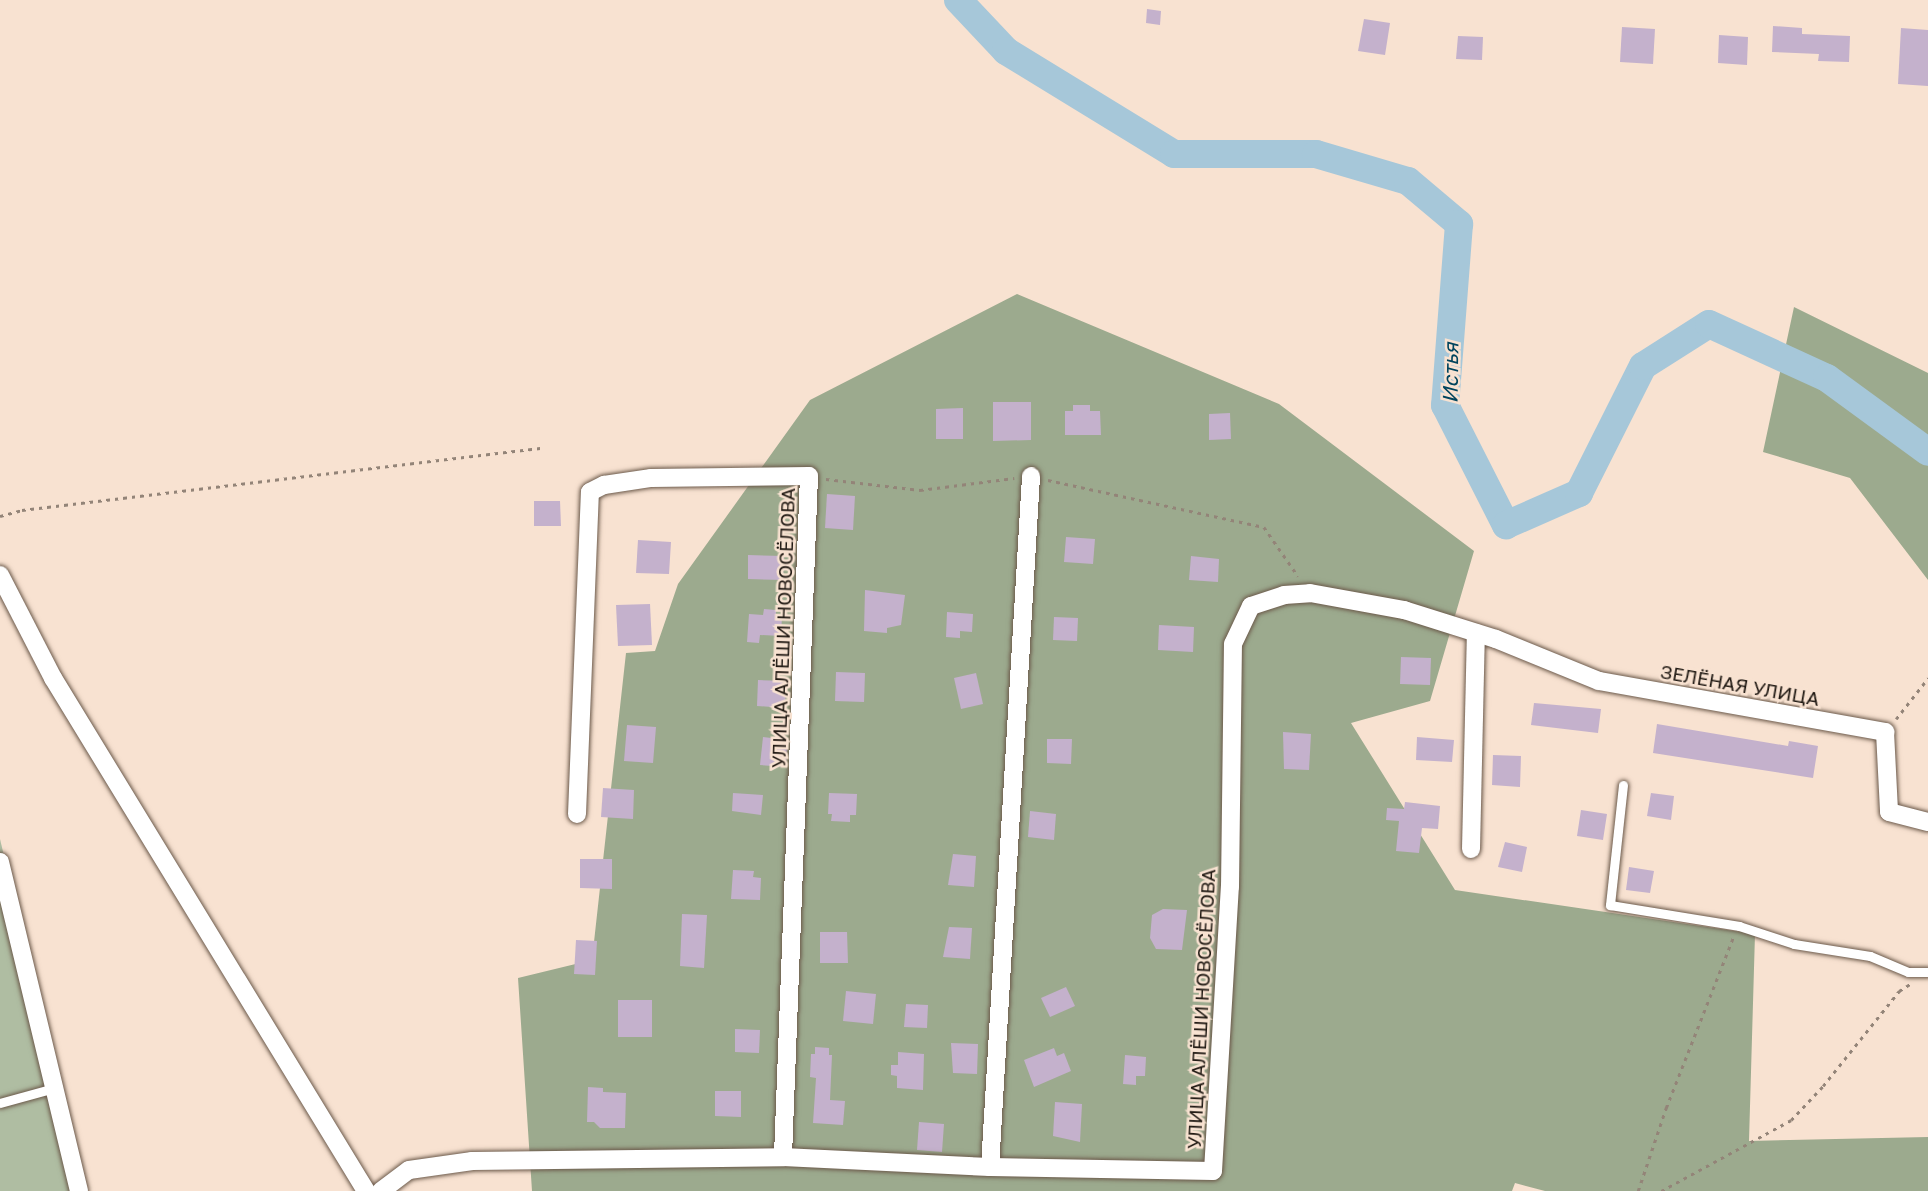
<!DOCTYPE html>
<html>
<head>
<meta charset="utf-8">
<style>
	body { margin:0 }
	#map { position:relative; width:1928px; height:1191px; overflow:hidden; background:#f8e2d1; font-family:"Golos Text",sans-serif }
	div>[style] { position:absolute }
	.green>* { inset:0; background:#afbda2 }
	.forest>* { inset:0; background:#9caa8e }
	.river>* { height:28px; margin:-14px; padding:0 14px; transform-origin:14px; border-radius:14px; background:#a6c7d9 }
	.building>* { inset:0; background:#c4b1cc }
	.path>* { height:2.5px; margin-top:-1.25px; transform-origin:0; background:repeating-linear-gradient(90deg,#938478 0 3.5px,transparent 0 8.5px) }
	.roads { filter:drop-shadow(0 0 2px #6b594a) drop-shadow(0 0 2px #6b594a) }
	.service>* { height:9px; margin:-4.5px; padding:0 4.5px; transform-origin:4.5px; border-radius:4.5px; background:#fff }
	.minor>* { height:18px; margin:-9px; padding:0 9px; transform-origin:9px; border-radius:9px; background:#fff }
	span { translate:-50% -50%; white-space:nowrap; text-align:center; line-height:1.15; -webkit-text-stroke:5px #f8e2d1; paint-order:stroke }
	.street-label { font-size:19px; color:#201913 }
	.water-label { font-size:21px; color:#00445d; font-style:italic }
</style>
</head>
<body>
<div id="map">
	<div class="green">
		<div style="clip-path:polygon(0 839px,84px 1191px,0 1191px)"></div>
	</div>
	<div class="forest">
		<div style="clip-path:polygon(1017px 294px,1279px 404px,1474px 551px,1430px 701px,1351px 723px,1455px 890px,1755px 934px,1749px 1141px,1928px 1137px,1928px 1191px,1545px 1191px,1515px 1183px,1512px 1191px,532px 1191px,518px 978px,592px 960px,626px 653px,655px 651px,678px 584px,810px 400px)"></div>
		<div style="clip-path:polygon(1794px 307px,1928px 373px,1928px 580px,1850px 478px,1763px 452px)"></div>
	</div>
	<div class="river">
		<div style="left:958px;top:0;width:70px;rotate:46.7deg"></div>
		<div style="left:1006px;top:51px;width:197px;rotate:31.5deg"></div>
		<div style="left:1174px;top:154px;width:142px"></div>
		<div style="left:1316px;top:154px;width:96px;rotate:16.4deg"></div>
		<div style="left:1408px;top:181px;width:67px;rotate:40.1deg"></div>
		<div style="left:1459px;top:224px;width:182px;rotate:94.4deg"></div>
		<div style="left:1445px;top:405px;width:135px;rotate:63.1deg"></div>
		<div style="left:1506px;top:525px;width:80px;rotate:-23.7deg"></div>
		<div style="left:1579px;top:493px;width:142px;rotate:-63.3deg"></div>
		<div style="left:1643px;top:366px;width:78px;rotate:-32.5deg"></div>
		<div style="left:1709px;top:324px;width:130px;rotate:24.6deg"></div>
		<div style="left:1827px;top:378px;width:125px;rotate:36.2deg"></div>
	</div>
	<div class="building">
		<div style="clip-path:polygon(1147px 9px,1161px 11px,1160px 25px,1146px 23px)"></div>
		<div style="clip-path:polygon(1364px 19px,1390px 23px,1385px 55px,1358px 51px)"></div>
		<div style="clip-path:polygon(1773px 26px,1802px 28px,1802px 34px,1850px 36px,1849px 62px,1818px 61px,1819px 54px,1772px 52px)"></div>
		<div style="clip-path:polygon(1622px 27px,1655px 29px,1653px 64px,1620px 62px)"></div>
		<div style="clip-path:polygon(1901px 28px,1928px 30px,1928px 86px,1898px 84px)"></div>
		<div style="clip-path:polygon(1719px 35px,1748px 37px,1747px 65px,1718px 63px)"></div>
		<div style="clip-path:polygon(1458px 36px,1483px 37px,1482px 60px,1456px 59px)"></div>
		<div style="clip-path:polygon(993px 402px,1031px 402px,1031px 440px,993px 441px)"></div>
		<div style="clip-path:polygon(1073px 405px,1090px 405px,1090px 411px,1100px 411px,1101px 435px,1065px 435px,1065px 411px,1073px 411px)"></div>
		<div style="clip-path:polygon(963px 408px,963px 439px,936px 439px,936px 409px)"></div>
		<div style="clip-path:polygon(1230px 413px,1231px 439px,1209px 440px,1209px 414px)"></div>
		<div style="clip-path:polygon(827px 494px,855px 496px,853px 530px,825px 528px)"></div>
		<div style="clip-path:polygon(534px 501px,560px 501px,561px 526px,534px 526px)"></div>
		<div style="clip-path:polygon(1066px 537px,1095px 539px,1093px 564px,1064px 562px)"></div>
		<div style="clip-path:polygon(638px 540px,671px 542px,669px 574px,636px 573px)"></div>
		<div style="clip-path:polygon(748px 555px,784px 556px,783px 580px,748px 579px)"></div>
		<div style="clip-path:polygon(1191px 556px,1219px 559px,1218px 582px,1189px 580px)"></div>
		<div style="clip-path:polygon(865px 590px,905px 595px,901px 625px,887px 628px,887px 633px,864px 631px)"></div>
		<div style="clip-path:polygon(650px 604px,652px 645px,618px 646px,616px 605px)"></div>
		<div style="clip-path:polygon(764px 609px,776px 610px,776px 616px,782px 616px,781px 636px,760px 635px,759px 643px,747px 642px,749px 614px,763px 615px)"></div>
		<div style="clip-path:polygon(947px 612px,973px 614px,972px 632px,960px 631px,960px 638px,946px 637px)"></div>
		<div style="clip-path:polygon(1054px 617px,1078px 618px,1077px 641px,1053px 640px)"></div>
		<div style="clip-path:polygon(1159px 625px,1194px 627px,1193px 652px,1158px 650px)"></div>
		<div style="clip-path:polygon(1401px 657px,1431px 658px,1430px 685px,1400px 684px)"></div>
		<div style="clip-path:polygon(836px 672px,865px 673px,864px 702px,835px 701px)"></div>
		<div style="clip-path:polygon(976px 673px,983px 704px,961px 709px,954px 678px)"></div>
		<div style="clip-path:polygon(758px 680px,786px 681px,785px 708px,757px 706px)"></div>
		<div style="clip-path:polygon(1534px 703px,1601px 709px,1598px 733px,1531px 725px)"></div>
		<div style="clip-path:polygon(1657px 724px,1788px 746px,1789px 741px,1818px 746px,1813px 778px,1653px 753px)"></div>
		<div style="clip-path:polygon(627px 725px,656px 727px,653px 763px,624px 761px)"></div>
		<div style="clip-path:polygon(1283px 732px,1311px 734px,1309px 770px,1284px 769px)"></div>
		<div style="clip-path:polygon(763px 737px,788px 740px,786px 767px,760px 765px)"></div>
		<div style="clip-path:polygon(1417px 737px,1454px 740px,1452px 762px,1416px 760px)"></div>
		<div style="clip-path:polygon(1047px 739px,1072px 739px,1071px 764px,1047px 763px)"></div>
		<div style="clip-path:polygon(1493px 755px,1521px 756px,1520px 787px,1492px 785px)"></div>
		<div style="clip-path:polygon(603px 788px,634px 790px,633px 819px,601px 817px)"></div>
		<div style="clip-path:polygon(733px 793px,763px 795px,761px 815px,732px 811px)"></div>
		<div style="clip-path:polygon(829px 793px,857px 794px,856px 815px,850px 815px,850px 822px,831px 821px,832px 814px,828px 814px)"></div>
		<div style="clip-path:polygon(1651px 793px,1674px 796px,1671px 820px,1647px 816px)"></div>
		<div style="clip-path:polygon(1405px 802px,1440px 806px,1438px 829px,1422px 828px,1419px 853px,1396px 851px,1399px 821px,1386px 820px,1387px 808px,1404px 809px)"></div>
		<div style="clip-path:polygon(1581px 810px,1607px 814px,1603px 840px,1577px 836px)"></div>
		<div style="clip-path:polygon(1030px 811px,1056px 814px,1054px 840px,1028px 837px)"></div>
		<div style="clip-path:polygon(1505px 842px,1527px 847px,1522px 872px,1498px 867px)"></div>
		<div style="clip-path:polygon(953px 854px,976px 856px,974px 887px,948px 885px)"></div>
		<div style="clip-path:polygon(580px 859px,612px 859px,612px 889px,580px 888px)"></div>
		<div style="clip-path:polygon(1629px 867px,1654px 871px,1650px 893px,1626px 890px)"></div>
		<div style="clip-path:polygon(733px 870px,754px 871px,753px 877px,761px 878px,760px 900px,731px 899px)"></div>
		<div style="clip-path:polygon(1163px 909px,1187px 910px,1182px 950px,1156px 949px,1150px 938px,1152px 915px)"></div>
		<div style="clip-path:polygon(682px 914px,707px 915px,704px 968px,680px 966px)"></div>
		<div style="clip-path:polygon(949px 927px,972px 928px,970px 959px,943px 957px)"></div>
		<div style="clip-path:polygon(820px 932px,847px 932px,848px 963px,820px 963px)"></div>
		<div style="clip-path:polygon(576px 940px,597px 941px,595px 975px,574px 974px)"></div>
		<div style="clip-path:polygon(1066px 987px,1075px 1006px,1050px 1017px,1041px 998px)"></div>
		<div style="clip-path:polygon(846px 991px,876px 994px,873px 1024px,843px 1021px)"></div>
		<div style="clip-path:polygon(618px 1000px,652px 1000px,652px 1037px,618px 1037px)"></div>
		<div style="clip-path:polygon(906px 1004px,928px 1005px,927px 1028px,904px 1027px)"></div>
		<div style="clip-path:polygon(735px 1029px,760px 1030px,759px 1053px,735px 1052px)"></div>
		<div style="clip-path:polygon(951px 1043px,978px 1044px,977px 1074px,953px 1073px)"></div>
		<div style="clip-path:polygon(815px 1047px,829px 1048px,829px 1055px,832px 1055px,830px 1100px,845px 1101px,843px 1125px,813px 1123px,816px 1078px,810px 1077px,811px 1054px,815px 1054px)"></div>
		<div style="clip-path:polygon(1054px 1048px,1057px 1056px,1064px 1053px,1071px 1071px,1034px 1087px,1024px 1060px)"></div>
		<div style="clip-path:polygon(898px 1052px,924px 1054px,923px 1090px,897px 1088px,897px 1076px,891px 1075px,891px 1065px,898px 1065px)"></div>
		<div style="clip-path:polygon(1125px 1055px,1146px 1057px,1145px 1076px,1136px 1076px,1136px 1085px,1123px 1084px)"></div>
		<div style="clip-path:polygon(588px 1087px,603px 1088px,603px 1092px,626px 1093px,625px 1128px,600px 1128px,594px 1122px,587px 1122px)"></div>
		<div style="clip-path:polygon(715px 1091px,741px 1091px,741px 1117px,715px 1116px)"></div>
		<div style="clip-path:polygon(1055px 1102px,1082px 1104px,1080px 1142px,1053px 1136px)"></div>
		<div style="clip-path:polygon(919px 1122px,944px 1124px,942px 1152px,917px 1150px)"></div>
	</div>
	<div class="path">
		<div style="left:826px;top:479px;width:95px;rotate:6.7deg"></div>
		<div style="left:920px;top:490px;width:95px;rotate:-7.3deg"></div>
		<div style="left:1048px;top:480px;width:221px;rotate:12.3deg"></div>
		<div style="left:1264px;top:527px;width:60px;rotate:55.2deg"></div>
		<div style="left:0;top:516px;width:23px;rotate:-15deg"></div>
		<div style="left:22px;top:510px;width:522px;rotate:-6.83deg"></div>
		<div style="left:1896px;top:719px;width:52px;rotate:-52deg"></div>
		<div style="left:1638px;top:1191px;width:88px;rotate:-71.4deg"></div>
		<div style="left:1666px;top:1108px;width:183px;rotate:-68.5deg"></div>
		<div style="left:1661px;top:1191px;width:148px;rotate:-28.6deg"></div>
		<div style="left:1791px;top:1120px;width:47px;rotate:-46.7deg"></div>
		<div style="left:1823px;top:1086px;width:122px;rotate:-51.3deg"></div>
		<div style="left:1899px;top:991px;width:13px;rotate:-32deg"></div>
	</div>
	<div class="roads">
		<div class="service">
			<div style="left:1623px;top:785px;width:121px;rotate:96.2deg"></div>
			<div style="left:1610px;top:905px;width:131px;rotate:9.2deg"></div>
			<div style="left:1739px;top:926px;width:58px;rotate:18.1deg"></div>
			<div style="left:1794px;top:944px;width:77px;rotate:9deg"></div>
			<div style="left:1870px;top:956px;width:41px;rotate:22.8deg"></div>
			<div style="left:1908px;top:972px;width:20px"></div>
			<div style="left:0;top:1103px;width:56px;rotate:-15.5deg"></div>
		</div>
		<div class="minor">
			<div style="left:0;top:575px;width:116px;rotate:62.8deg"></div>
			<div style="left:53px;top:678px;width:601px;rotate:58.61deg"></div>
			<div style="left:577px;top:814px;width:322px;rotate:-87.7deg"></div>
			<div style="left:590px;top:492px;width:16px;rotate:-27deg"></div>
			<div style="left:604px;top:485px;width:48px;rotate:-8.5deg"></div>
			<div style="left:651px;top:478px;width:158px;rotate:-0.7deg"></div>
			<div style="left:809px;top:476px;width:681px;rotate:92.19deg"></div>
			<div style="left:1471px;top:849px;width:216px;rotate:-88.7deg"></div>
			<div style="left:0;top:862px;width:338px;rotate:76.5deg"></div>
			<div style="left:990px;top:1167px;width:692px;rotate:-86.6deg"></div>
			<div style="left:381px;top:1191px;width:35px;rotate:-37deg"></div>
			<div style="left:409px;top:1170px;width:64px;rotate:-8.1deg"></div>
			<div style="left:472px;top:1161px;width:311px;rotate:-0.7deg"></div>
			<div style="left:783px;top:1157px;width:207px;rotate:2.8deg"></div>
			<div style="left:990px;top:1167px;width:223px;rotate:1deg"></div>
			<div style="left:1213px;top:1171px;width:285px;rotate:-86.6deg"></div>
			<div style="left:1230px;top:887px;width:243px;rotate:-89.3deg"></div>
			<div style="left:1233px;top:644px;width:42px;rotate:-64.7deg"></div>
			<div style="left:1251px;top:606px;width:35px;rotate:-18deg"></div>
			<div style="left:1284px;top:595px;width:26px;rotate:-4deg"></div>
			<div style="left:1310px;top:593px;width:96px;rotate:10.3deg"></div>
			<div style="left:1404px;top:610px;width:96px;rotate:17.5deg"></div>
			<div style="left:1496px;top:639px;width:111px;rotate:22.2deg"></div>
			<div style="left:1599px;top:681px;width:291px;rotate:10.1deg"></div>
			<div style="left:1885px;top:732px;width:80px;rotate:87.1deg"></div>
			<div style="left:1889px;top:812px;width:40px;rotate:14.4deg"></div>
		</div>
	</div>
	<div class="street-label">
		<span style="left:783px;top:628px;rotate:-88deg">УЛИЦА АЛЁШИ НОВОСЁЛОВА</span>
		<span style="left:1740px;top:685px;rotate:10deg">ЗЕЛЁНАЯ УЛИЦА</span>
		<span style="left:1201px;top:1009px;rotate:-87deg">УЛИЦА АЛЁШИ НОВОСЁЛОВА</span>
	</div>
	<div class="water-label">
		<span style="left:1450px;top:373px;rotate:-89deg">Истья</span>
	</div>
</div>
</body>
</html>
